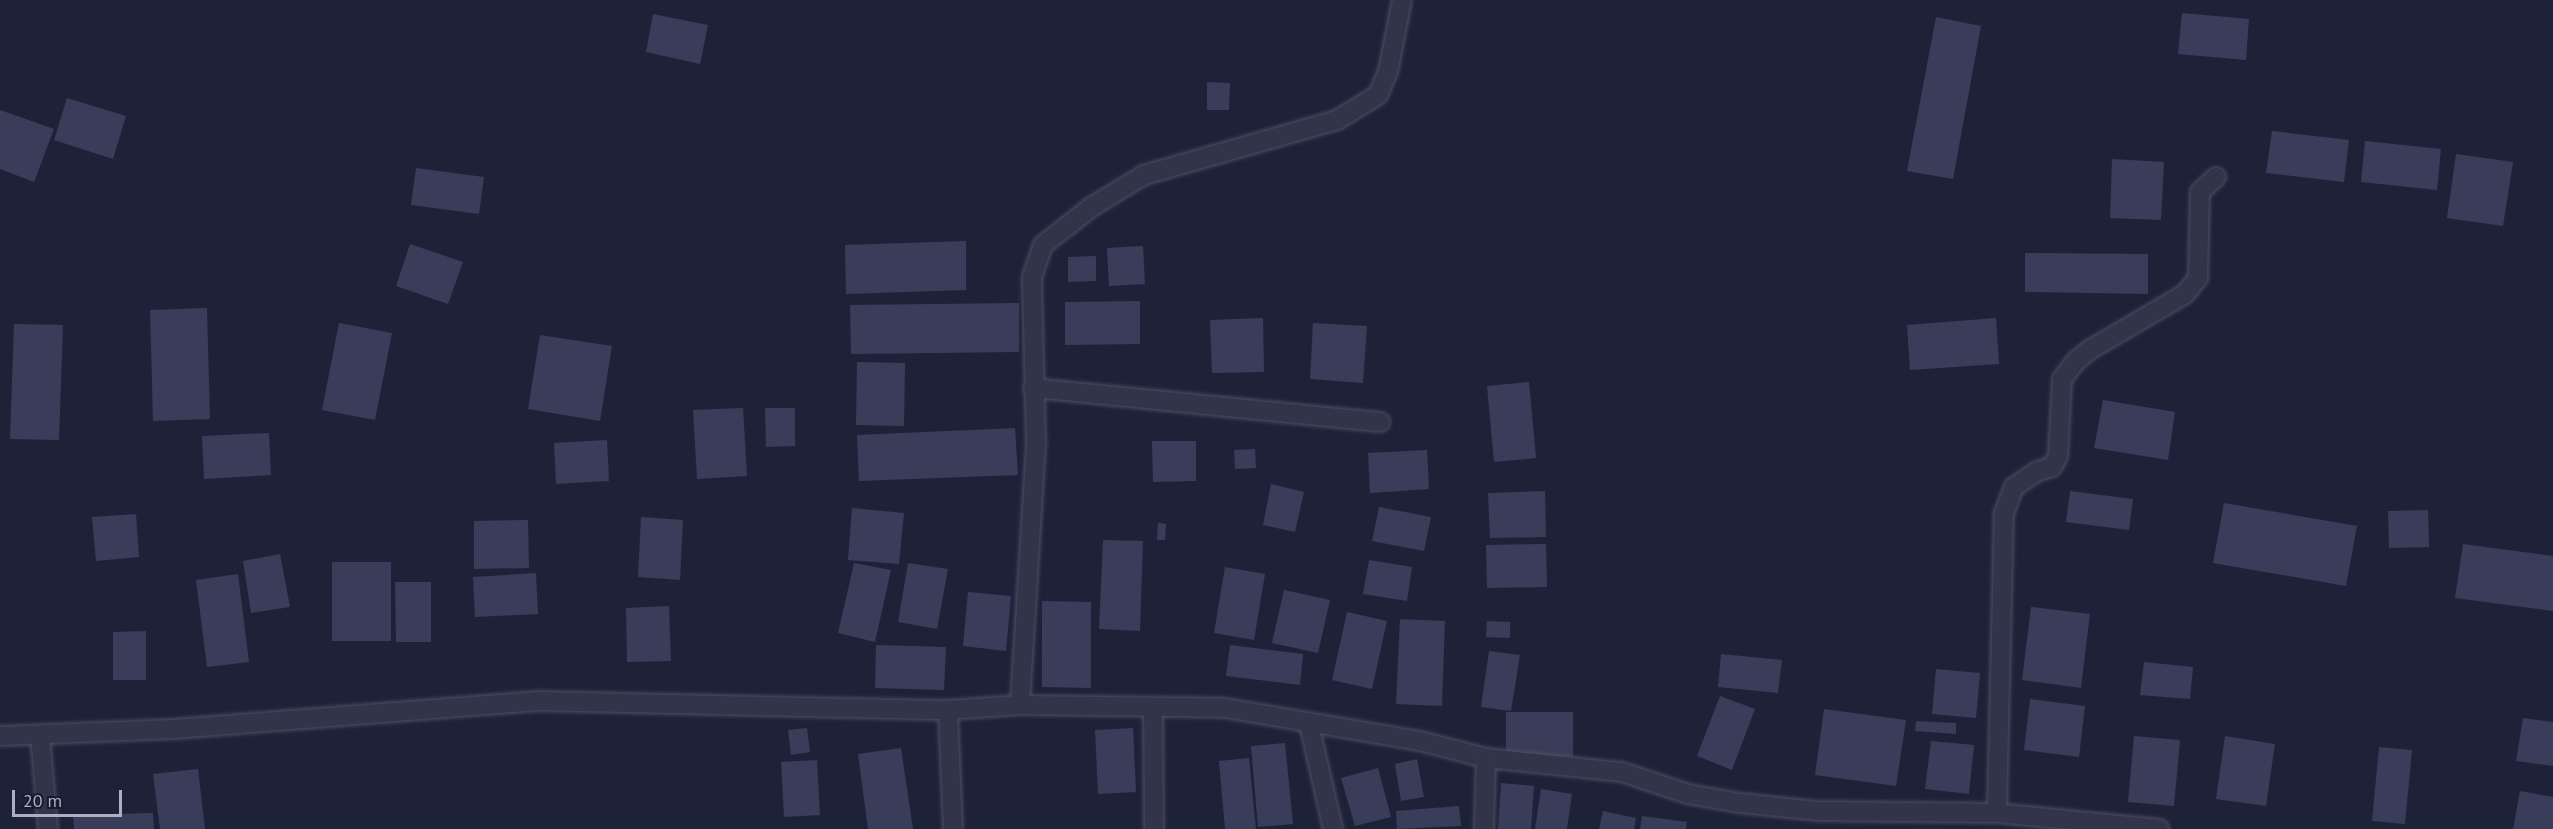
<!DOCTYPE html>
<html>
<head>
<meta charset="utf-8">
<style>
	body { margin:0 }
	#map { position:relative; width:2553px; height:829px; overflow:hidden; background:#1e2239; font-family:"PT Sans",sans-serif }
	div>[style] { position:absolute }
	.building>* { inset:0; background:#3a3d59 }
	.roads { filter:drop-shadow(0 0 2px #4d4f64) drop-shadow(0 0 2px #4d4f64) }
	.street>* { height:18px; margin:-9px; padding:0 9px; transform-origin:9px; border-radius:9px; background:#323549 }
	span { translate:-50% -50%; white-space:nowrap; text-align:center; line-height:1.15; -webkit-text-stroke:6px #181a2e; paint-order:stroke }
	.scale { position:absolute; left:12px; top:790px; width:110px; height:27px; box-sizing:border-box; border:3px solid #acaec6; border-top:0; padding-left:8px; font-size:18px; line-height:21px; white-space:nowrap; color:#acaec6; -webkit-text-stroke:4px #181a2e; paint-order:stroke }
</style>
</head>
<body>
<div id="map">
	<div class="building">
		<div style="clip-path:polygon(2182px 13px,2249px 19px,2246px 60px,2178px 54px)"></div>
		<div style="clip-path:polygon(653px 14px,708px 25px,700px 64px,646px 52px)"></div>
		<div style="clip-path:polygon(1936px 17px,1981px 26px,1953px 179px,1907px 171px)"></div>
		<div style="clip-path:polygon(1207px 82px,1230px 83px,1229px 110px,1207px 110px)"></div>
		<div style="clip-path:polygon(67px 98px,126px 116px,113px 159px,54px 140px)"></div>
		<div style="clip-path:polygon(0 110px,54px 129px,34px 182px,0 169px)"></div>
		<div style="clip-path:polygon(2272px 131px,2349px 140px,2344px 182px,2266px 173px)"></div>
		<div style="clip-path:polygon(2365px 141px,2441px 149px,2437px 190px,2361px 182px)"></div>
		<div style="clip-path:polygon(2456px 154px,2513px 162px,2503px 226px,2447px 218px)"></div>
		<div style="clip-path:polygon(2112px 159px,2164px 162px,2161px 220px,2110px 218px)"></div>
		<div style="clip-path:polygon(416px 168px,484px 177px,479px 214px,411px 205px)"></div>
		<div style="clip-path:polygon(966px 241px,966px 290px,846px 294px,845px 245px)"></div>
		<div style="clip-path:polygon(410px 244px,463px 262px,448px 304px,396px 286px)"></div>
		<div style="clip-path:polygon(1143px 246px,1145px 284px,1109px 286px,1107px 248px)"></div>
		<div style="clip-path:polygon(2025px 253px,2148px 254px,2148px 294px,2025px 292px)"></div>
		<div style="clip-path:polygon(1096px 256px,1096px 281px,1068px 282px,1068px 257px)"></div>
		<div style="clip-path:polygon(1140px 301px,1140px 344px,1065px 345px,1065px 302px)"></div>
		<div style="clip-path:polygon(1019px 303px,1019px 352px,851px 354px,850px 305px)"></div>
		<div style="clip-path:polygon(207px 308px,210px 419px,153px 421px,150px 310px)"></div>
		<div style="clip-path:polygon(1263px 318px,1264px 372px,1212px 373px,1210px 320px)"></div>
		<div style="clip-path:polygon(1996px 318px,1999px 364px,1910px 370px,1907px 325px)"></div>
		<div style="clip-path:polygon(339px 323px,392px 333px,375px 420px,322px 410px)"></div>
		<div style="clip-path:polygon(1313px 323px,1367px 326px,1363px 383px,1310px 379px)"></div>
		<div style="clip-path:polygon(14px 324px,63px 325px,59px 440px,10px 439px)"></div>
		<div style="clip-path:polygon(540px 335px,612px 346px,600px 421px,528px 409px)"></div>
		<div style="clip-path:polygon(857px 362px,905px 363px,904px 426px,856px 425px)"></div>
		<div style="clip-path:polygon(1529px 382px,1536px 458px,1494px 462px,1487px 386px)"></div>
		<div style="clip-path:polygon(2103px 400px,2175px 412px,2168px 460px,2094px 448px)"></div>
		<div style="clip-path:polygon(743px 408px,747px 476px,697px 479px,693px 410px)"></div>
		<div style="clip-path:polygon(765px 408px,795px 408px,795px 446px,766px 447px)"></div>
		<div style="clip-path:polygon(1015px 428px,1018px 475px,859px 481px,857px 435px)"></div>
		<div style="clip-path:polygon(269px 433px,271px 475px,204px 479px,202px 436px)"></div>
		<div style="clip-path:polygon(607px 440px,609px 481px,556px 484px,554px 443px)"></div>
		<div style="clip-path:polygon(1152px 441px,1196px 441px,1196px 481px,1153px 482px)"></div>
		<div style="clip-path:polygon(1255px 449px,1256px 468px,1235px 469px,1234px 450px)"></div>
		<div style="clip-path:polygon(1427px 450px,1429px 489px,1370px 493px,1368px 453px)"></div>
		<div style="clip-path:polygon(1271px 484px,1304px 492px,1295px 532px,1263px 525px)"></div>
		<div style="clip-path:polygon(1545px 491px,1546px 537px,1490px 538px,1488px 493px)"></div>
		<div style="clip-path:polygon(2070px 491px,2133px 499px,2129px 530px,2066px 522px)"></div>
		<div style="clip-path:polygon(2224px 503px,2357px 526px,2346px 586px,2213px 563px)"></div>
		<div style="clip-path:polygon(1379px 507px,1431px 517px,1424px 551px,1372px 541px)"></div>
		<div style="clip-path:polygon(852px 508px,904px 513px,899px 564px,848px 560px)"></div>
		<div style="clip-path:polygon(2428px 510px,2429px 547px,2389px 548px,2388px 511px)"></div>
		<div style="clip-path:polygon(136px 514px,139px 557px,96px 561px,92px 517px)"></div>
		<div style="clip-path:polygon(641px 517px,683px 520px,680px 580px,638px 577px)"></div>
		<div style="clip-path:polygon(528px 520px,529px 568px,474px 569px,474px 521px)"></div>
		<div style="clip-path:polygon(1158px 523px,1166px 524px,1165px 540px,1157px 540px)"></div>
		<div style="clip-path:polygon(1103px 540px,1143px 541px,1140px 631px,1099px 629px)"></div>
		<div style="clip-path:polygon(1546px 544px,1547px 587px,1487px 588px,1486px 545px)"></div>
		<div style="clip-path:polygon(2463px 544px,2553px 556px,2553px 611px,2455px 598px)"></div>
		<div style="clip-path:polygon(280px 554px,290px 607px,251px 613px,243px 561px)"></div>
		<div style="clip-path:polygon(1369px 560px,1412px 567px,1407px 601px,1363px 594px)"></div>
		<div style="clip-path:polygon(332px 562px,391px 562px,391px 641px,332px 641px)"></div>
		<div style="clip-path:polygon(854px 563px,891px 570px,875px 642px,838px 633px)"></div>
		<div style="clip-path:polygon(908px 563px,948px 569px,937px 629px,898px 622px)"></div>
		<div style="clip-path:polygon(1225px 567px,1265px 574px,1254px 640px,1214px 633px)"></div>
		<div style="clip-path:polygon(536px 573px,538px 614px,475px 617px,473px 577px)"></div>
		<div style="clip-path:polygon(238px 574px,249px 662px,207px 667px,196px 580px)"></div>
		<div style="clip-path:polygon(395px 582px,431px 582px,431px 642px,396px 642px)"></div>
		<div style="clip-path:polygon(1284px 590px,1330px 600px,1318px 653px,1272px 643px)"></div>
		<div style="clip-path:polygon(968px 592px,1011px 596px,1006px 651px,963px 646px)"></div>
		<div style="clip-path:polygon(1042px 601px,1091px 602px,1091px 688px,1042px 687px)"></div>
		<div style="clip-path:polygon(669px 606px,671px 661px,627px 662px,626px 608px)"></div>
		<div style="clip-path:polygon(2031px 607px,2090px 614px,2081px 688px,2022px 680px)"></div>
		<div style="clip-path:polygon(1347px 612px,1387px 621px,1372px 689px,1332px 680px)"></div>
		<div style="clip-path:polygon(1400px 619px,1445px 621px,1442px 706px,1396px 704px)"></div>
		<div style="clip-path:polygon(1487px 621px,1510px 622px,1510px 638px,1486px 637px)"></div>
		<div style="clip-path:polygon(146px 631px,146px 680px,113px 680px,113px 632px)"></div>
		<div style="clip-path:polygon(876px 645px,946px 647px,944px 690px,875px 688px)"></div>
		<div style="clip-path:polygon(1230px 645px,1303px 654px,1300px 685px,1226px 676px)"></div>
		<div style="clip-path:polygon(1489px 651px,1520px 655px,1511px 711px,1481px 707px)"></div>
		<div style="clip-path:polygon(1721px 654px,1782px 660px,1778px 693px,1718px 687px)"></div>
		<div style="clip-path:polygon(2144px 662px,2193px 667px,2190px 699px,2140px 695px)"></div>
		<div style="clip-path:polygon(1936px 669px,1980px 673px,1976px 718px,1932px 714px)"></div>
		<div style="clip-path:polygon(1720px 696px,1755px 709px,1732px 770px,1697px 756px)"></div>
		<div style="clip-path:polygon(2030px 699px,2085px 706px,2079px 757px,2024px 750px)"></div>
		<div style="clip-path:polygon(1824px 709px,1906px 720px,1896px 786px,1815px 775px)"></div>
		<div style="clip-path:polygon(1506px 712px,1573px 712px,1573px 757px,1506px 757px)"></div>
		<div style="clip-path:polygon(2523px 718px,2553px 722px,2553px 766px,2516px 761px)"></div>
		<div style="clip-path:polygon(1916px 721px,1956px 723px,1956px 734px,1915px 731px)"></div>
		<div style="clip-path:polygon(807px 728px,810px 752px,791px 755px,788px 730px)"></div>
		<div style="clip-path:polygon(1133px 728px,1136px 792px,1098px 794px,1095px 730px)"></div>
		<div style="clip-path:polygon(2134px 736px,2180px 740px,2174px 806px,2128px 802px)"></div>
		<div style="clip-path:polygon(2225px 736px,2275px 744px,2266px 806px,2216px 799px)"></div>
		<div style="clip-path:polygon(1931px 741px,1974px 745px,1969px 794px,1925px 789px)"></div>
		<div style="clip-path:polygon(1285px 743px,1293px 824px,1258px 827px,1251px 746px)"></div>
		<div style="clip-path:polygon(2379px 747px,2412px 750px,2405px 824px,2372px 821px)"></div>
		<div style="clip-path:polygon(901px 748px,913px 829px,868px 829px,858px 754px)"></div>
		<div style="clip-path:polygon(1249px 758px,1256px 829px,1225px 829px,1219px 761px)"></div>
		<div style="clip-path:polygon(1417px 759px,1424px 797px,1401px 801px,1395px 764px)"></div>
		<div style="clip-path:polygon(817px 760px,820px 815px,784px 817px,781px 762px)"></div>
		<div style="clip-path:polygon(1378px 768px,1391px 817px,1355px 826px,1341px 778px)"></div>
		<div style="clip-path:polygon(198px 769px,205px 829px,160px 829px,153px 774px)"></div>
		<div style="clip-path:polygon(1501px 783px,1534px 786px,1531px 829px,1498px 829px)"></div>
		<div style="clip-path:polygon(1541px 789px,1572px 794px,1567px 829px,1535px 829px)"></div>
		<div style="clip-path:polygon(2520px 791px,2553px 797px,2553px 829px,2513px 829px)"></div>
		<div style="clip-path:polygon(1459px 806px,1461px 826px,1397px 829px,1396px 811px)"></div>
		<div style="clip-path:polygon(1603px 811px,1636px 818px,1634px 829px,1599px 829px)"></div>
		<div style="clip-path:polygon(153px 813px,154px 829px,74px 829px,73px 815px)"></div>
		<div style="clip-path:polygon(1642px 816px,1687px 822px,1686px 829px,1640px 829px)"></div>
	</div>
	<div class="roads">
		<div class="street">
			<div style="left:1033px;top:388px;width:349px;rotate:5.6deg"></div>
			<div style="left:1020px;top:705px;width:260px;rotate:-86.5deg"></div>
			<div style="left:1036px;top:445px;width:168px;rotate:-91.4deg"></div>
			<div style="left:1032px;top:277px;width:34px;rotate:-71deg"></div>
			<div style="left:1043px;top:245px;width:63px;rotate:-38deg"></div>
			<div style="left:1093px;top:206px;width:60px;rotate:-31.3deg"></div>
			<div style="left:1144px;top:175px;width:201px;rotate:-15.9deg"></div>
			<div style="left:1337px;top:120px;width:48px;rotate:-31.4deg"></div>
			<div style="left:1378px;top:95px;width:25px;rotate:-67deg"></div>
			<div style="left:1388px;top:72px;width:73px;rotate:-79deg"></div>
			<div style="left:1153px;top:708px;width:121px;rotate:89.5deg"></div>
			<div style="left:948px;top:710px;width:119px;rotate:87.6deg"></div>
			<div style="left:1309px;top:724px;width:108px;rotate:77.1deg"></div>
			<div style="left:40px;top:735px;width:94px;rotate:85.1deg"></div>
			<div style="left:0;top:736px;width:174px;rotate:-2.3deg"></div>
			<div style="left:174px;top:729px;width:365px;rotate:-4.4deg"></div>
			<div style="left:538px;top:701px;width:410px;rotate:1.3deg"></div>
			<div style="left:948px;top:710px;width:72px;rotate:-4deg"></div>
			<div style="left:1020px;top:705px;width:205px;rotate:0.8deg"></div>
			<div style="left:1225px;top:708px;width:198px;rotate:9.6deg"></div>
			<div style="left:1420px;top:741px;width:68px;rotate:14.4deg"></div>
			<div style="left:1486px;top:758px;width:137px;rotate:5.9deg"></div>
			<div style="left:1622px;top:772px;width:70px;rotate:18.4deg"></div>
			<div style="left:1688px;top:794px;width:53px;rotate:9.8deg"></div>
			<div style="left:1740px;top:803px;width:77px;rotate:5.9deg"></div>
			<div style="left:1817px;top:811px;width:180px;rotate:0.6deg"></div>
			<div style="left:1997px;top:813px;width:163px;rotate:5.6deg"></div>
			<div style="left:1997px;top:813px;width:300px;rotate:-88.7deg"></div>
			<div style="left:2004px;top:513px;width:28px;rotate:-69deg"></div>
			<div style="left:2014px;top:487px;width:29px;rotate:-34deg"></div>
			<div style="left:2038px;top:471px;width:15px;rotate:-16deg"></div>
			<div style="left:2052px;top:467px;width:13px;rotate:-61deg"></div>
			<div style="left:2058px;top:456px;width:77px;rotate:-87deg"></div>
			<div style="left:2062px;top:379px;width:23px;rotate:-52deg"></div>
			<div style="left:2076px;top:361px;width:19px;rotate:-39deg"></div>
			<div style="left:2091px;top:349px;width:109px;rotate:-30.3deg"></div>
			<div style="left:2185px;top:294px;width:21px;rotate:-51deg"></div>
			<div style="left:2198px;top:278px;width:86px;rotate:-88.7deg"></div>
			<div style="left:2200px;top:192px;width:22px;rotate:-43deg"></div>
			<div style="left:1484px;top:829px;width:71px;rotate:-88.4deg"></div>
		</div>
	</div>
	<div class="scale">20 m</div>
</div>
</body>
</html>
